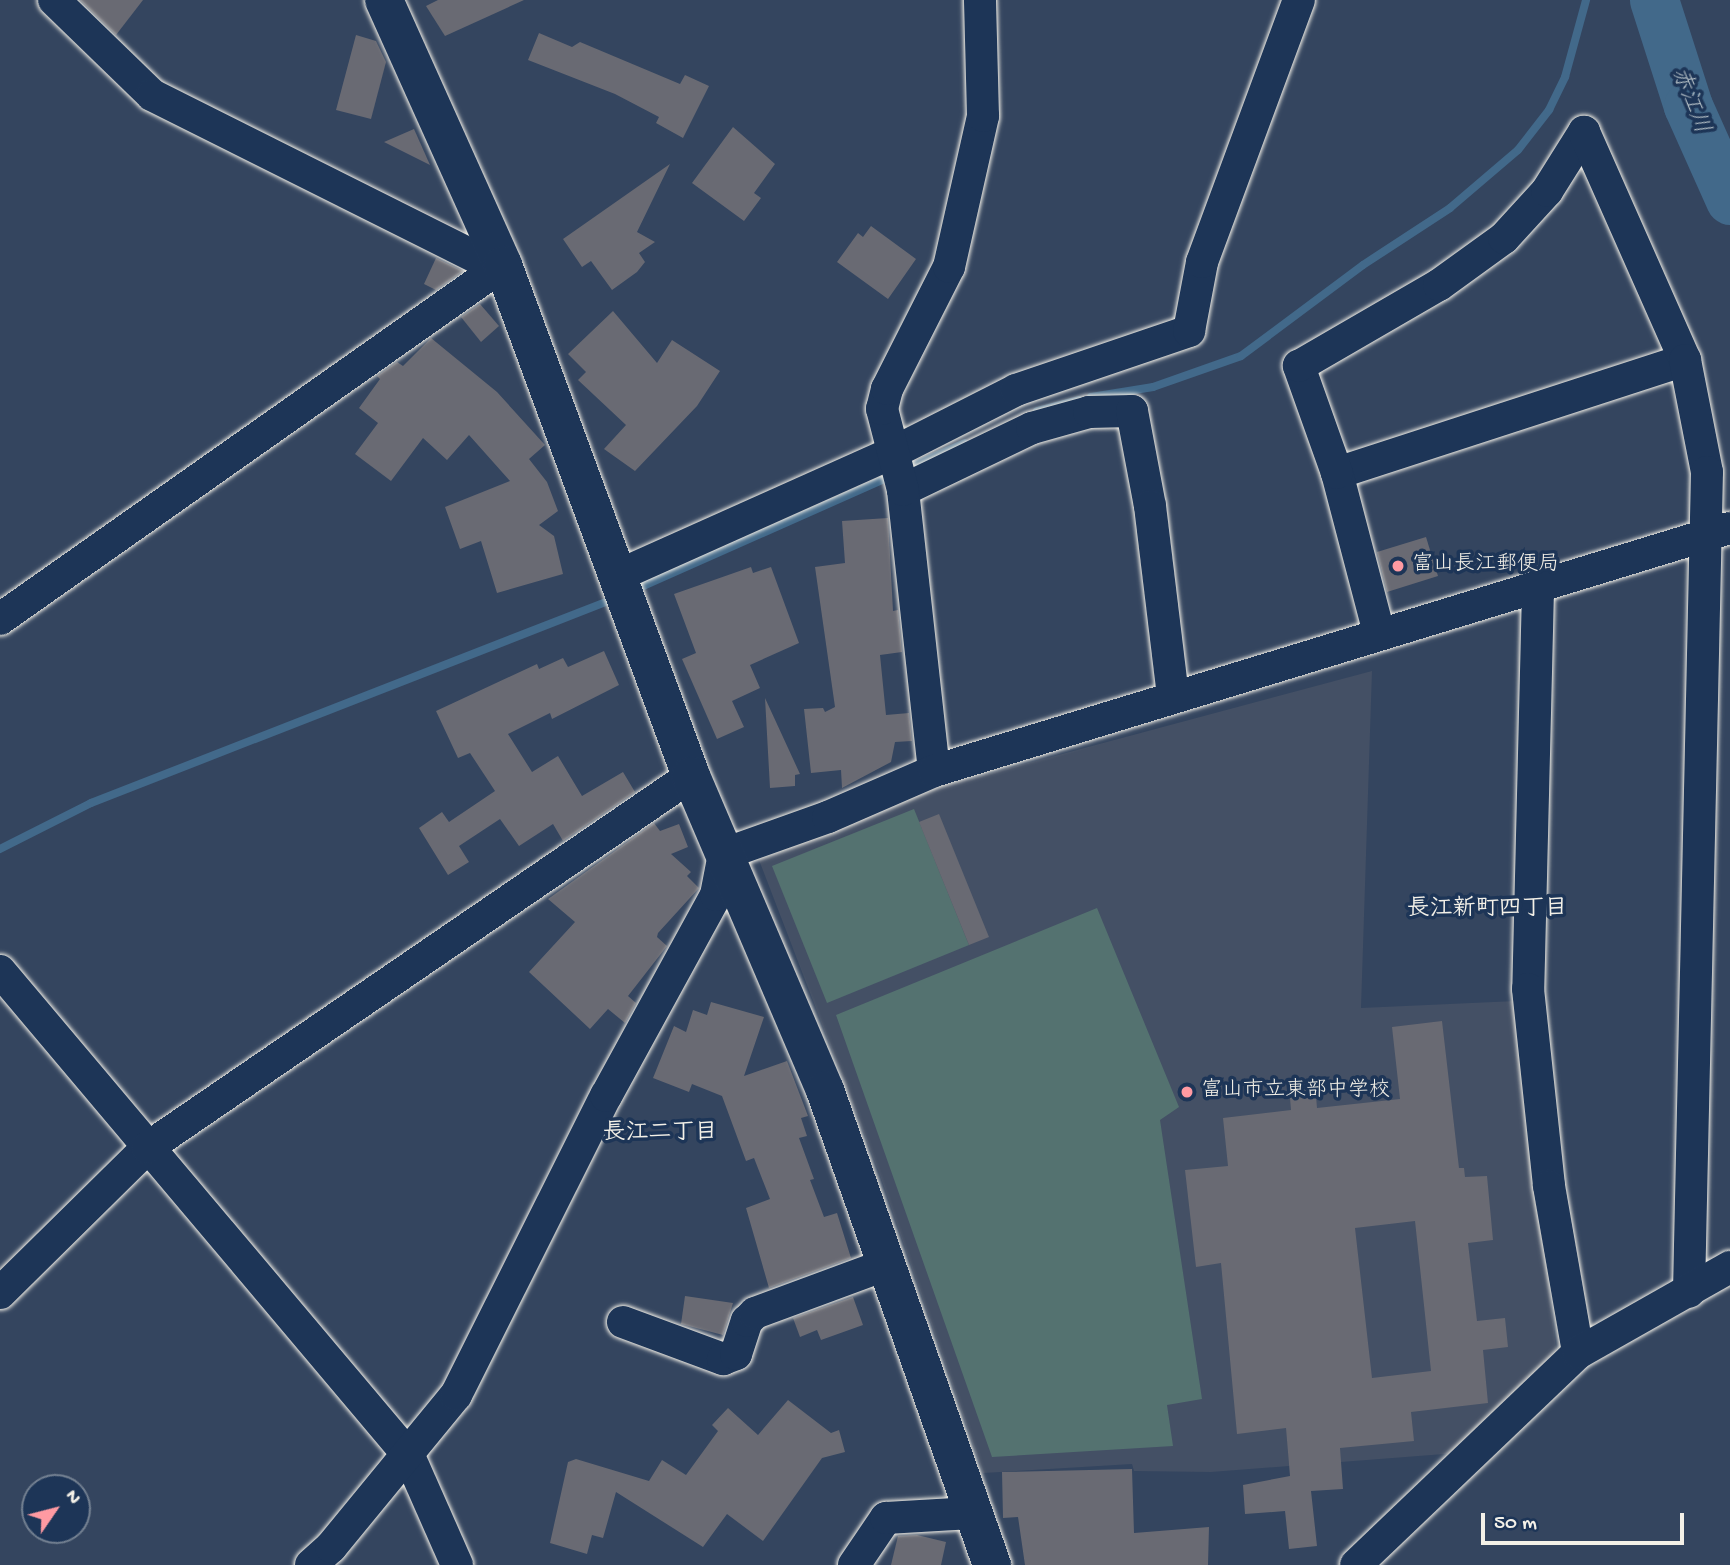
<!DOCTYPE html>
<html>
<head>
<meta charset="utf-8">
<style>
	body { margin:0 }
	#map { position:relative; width:1730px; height:1565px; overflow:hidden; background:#34455f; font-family:"Gochi Hand","Klee One",sans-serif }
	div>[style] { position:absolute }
	.built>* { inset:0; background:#445065 }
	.green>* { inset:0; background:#547270 }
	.stream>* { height:8px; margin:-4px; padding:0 4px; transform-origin:4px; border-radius:4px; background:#42698a }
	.river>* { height:49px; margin:-24.5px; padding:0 24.5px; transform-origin:24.5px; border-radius:24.5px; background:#42698a }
	.building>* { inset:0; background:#696a73 }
	.roads { filter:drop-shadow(0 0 2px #f4f1e8) drop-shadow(0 0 2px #f4f1e8) }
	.minor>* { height:32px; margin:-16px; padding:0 16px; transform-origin:16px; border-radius:16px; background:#1d3557 }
	.tertiary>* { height:38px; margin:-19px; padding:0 19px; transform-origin:19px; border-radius:19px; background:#1d3557 }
	.dots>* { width:19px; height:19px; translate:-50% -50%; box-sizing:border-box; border:4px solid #1d3557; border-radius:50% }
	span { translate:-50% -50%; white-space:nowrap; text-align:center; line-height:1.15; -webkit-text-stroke:7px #1d3557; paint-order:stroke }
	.poi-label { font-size:21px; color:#f4f1e8 }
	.left { translate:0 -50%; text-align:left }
	.water-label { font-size:23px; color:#b6c1c7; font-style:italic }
	.neighbourhood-label { font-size:23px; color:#f4f1e8; font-weight:700 }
	.north { position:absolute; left:21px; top:1474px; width:70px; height:70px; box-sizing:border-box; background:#1d3557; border:2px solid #738091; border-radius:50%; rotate:55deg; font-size:19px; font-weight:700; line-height:28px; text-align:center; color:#f4f1e8 }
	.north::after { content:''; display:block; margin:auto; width:24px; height:32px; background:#ff9aa2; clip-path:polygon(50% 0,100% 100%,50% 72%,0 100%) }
	.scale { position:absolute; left:1481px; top:1513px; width:203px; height:32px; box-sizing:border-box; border:4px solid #f4f1e8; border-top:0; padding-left:9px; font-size:21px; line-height:24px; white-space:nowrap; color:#f4f1e8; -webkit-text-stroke:5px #1d3557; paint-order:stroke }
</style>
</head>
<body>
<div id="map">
	<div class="built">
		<div style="clip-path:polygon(1372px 671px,1361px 1008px,1516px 1001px,1558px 1366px,1457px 1453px,1211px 1472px,1134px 1471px,1132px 1464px,983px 1473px,880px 1175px,759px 860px,939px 787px)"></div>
	</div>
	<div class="green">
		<div style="clip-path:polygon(914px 809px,969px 945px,827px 1003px,772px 866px)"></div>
		<div style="clip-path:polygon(1097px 908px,1179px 1107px,1160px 1120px,1202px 1399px,1167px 1405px,1173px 1446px,992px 1457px,836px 1015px)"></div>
	</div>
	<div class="stream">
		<div style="left:1091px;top:397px;width:63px;rotate:-9.2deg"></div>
		<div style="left:1153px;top:387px;width:93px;rotate:-19.4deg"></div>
		<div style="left:1241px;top:356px;width:152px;rotate:-36.7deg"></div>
		<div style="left:1363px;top:265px;width:104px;rotate:-33.2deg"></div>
		<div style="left:1450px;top:208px;width:89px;rotate:-40.5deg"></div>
		<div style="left:1518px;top:150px;width:51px;rotate:-52.2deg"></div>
		<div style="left:1549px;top:110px;width:37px;rotate:-64deg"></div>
		<div style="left:1565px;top:77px;width:80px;rotate:-74.7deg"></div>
		<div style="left:1037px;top:411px;width:43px;rotate:-14.7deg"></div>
		<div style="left:906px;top:469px;width:64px;rotate:-23.8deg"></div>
		<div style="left:634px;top:590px;width:281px;rotate:-23.9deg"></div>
		<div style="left:0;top:849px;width:102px;rotate:-26.8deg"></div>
		<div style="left:91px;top:803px;width:564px;rotate:-21.33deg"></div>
	</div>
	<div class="river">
		<div style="left:1654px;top:0;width:111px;rotate:72.2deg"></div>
		<div style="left:1688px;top:106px;width:103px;rotate:65.9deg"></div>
	</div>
	<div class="building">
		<div style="clip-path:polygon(80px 0,143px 0,116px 35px)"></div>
		<div style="clip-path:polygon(438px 0,524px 0,445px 36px,426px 6px)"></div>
		<div style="clip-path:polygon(539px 33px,572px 47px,580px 42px,680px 84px,685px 75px,709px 86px,683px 138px,656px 123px,659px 117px,615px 94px,528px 60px)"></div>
		<div style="clip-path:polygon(356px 35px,376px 41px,386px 62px,371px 119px,336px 110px)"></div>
		<div style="clip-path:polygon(733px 127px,775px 164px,754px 193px,761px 198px,744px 221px,692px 183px)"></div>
		<div style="clip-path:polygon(414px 129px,430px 165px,384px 142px)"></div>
		<div style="clip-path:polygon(670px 164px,637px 232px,655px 242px,639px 253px,645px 262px,637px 272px,612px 290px,591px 261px,582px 267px,563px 239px)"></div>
		<div style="clip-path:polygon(871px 226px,916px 259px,888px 299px,837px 262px,858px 233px,863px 237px)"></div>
		<div style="clip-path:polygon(436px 258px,463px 271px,436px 290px,424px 284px)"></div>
		<div style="clip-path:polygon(480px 304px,499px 326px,481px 342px,461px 317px)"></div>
		<div style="clip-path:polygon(613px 311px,657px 363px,672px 340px,720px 371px,697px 406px,635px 471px,604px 449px,626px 425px,578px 380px,586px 372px,568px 354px)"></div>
		<div style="clip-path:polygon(431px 338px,497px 392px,545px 445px,529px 459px,547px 482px,558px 511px,539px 525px,554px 536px,563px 574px,497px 593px,481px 541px,460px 549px,445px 507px,510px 481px,469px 435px,447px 460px,423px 438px,391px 481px,355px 454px,378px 423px,359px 408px,380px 379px,377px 376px,397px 362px,403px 366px)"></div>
		<div style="clip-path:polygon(888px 518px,893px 611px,898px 610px,902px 652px,880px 655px,886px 715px,909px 713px,912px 741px,895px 742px,891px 762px,842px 788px,841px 770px,811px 773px,804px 709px,823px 708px,825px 712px,835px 707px,815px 567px,845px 563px,842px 521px)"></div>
		<div style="clip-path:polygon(1426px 537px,1438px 576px,1387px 592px,1377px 552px)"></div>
		<div style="clip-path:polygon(751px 567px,753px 573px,771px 567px,799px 643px,750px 665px,760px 688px,732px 701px,744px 727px,717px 739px,682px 659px,696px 653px,674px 594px)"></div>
		<div style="clip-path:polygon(604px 651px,619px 685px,552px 719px,550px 713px,508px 734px,532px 772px,558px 756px,582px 796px,623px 772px,635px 792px,563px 841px,553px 824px,519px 846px,500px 819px,459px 846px,469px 862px,448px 875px,419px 828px,442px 812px,449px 822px,495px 791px,470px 753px,458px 758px,436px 711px,537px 664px,539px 669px,563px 658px,568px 667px)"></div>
		<div style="clip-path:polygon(765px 698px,800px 774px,795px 775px,795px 786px,770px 788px)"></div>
		<div style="clip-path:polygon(939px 814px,989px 937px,969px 945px,919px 822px)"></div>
		<div style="clip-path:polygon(654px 823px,660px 831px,679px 824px,688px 847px,671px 854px,691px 872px,687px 876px,699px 888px,658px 933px,657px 937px,667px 946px,628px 996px,636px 1003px,625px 1023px,608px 1009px,590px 1029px,529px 972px,575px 922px,548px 899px)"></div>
		<div style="clip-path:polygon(711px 1002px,764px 1017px,744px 1076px,787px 1061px,808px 1116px,801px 1118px,807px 1136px,799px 1138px,814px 1179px,810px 1180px,824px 1217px,837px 1213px,851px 1258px,769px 1288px,746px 1208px,770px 1199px,754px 1158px,746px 1161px,722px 1096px,692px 1084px,689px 1092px,653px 1078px,674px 1026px,686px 1032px,693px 1010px,707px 1015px)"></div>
		<div style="clip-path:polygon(evenodd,1442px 1021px,1459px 1168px,1464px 1168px,1465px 1177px,1487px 1176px,1493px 1240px,1468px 1243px,1477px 1321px,1505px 1318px,1508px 1347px,1483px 1350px,1488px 1403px,1411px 1412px,1414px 1441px,1340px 1448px,1343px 1489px,1311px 1491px,1317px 1546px,1289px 1549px,1285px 1511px,1245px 1514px,1243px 1485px,1290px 1476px,1286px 1428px,1237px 1434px,1221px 1263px,1196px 1267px,1185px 1170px,1228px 1166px,1223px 1118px,1291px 1110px,1289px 1086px,1315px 1084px,1317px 1108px,1400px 1099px,1392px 1027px,1442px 1021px,1415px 1221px,1431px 1371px,1372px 1378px,1355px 1228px,1415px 1221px)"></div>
		<div style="clip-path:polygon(685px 1296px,733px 1303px,723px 1335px,681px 1324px)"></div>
		<div style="clip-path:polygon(853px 1297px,863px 1325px,821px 1340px,817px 1330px,800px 1337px,793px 1318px)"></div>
		<div style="clip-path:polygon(788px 1400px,831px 1433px,839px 1430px,845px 1452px,822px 1458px,763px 1541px,727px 1514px,703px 1547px,616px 1492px,603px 1538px,592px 1535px,587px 1554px,550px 1543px,568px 1462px,576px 1459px,649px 1481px,662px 1460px,686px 1475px,718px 1431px,712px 1425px,728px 1408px,758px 1435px)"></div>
		<div style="clip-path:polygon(1132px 1469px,1134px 1533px,1209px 1527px,1208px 1565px,1025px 1565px,1018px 1517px,1003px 1518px,1002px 1472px)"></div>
		<div style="clip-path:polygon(917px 1535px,946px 1542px,941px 1565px,891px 1565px,898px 1536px)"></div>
	</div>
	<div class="roads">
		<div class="minor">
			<div style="left:54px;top:0;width:136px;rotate:44.1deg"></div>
			<div style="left:152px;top:95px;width:362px;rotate:26.6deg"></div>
			<div style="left:1337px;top:473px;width:366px;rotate:-18deg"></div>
			<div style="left:903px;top:490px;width:143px;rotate:-25.7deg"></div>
			<div style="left:1032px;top:428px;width:59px;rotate:-15.7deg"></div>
			<div style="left:1089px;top:412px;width:43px;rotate:-1.3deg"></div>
			<div style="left:1132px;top:411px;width:97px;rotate:79.3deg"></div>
			<div style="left:1150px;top:506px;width:192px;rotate:83.1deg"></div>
			<div style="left:619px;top:575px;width:301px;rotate:-24.1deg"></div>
			<div style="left:894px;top:452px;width:137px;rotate:-26.9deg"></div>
			<div style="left:1016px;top:390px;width:183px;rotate:-18.8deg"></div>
			<div style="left:1189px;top:331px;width:70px;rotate:-79.3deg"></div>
			<div style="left:1202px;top:262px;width:279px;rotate:-69.7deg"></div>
			<div style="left:1538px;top:590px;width:399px;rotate:91.4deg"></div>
			<div style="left:1528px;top:989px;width:198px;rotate:83.9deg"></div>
			<div style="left:1549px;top:1186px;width:169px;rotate:80.1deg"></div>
			<div style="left:0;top:619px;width:615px;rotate:-35.14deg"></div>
			<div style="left:1379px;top:633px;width:165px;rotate:-104.7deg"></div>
			<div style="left:1337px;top:473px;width:114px;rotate:-109.6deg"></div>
			<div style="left:1299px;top:366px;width:162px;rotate:-30.1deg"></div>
			<div style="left:1439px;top:285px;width:80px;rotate:-35.9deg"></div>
			<div style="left:1504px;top:238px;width:64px;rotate:-47.5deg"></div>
			<div style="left:1547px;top:191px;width:70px;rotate:-57.9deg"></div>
			<div style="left:1584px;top:132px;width:249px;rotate:66.1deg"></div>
			<div style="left:1685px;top:360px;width:114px;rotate:78.9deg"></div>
			<div style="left:1707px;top:472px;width:820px;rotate:91.26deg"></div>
			<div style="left:934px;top:771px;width:283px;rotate:-96.3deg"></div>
			<div style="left:903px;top:490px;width:84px;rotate:-104.5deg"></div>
			<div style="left:882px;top:409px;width:21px;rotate:-76deg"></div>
			<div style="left:887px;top:389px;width:137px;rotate:-63.1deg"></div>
			<div style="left:949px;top:267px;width:155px;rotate:-77.3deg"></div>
			<div style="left:983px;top:116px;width:116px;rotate:-91.5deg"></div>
			<div style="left:0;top:971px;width:634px;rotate:49.86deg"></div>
			<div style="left:409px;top:1456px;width:119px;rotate:66.2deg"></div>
			<div style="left:0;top:1293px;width:206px;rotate:-44.6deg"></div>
			<div style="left:147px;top:1148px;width:659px;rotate:-34.37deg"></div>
			<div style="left:623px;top:1322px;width:107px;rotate:20.3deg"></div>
			<div style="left:723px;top:1359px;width:14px;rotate:-21deg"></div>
			<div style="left:736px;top:1354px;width:35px;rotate:-72deg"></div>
			<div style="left:747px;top:1321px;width:11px;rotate:-45deg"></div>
			<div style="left:755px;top:1313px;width:139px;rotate:-20.3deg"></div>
			<div style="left:311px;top:1565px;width:27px;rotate:-42deg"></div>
			<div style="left:331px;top:1547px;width:197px;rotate:-50.6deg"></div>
			<div style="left:456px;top:1395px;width:335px;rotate:-63.4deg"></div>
			<div style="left:606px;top:1096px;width:229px;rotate:-61.3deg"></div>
			<div style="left:716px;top:895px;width:42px;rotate:-79deg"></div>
			<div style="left:724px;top:854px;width:110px;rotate:-19.6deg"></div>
			<div style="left:828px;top:817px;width:116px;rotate:-23.5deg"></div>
			<div style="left:934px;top:771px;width:832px;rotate:-16.98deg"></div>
			<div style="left:854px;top:1565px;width:57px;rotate:-55.8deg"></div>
			<div style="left:886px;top:1518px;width:86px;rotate:-3.3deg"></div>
			<div style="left:1356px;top:1565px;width:307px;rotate:-43.7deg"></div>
			<div style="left:1578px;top:1353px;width:175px;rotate:-29.5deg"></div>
		</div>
		<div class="tertiary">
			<div style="left:384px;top:0;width:290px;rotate:65.8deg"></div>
			<div style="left:503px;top:265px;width:544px;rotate:69.8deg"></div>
			<div style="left:691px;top:776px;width:341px;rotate:66.9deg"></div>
			<div style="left:825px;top:1090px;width:504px;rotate:70.63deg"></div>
		</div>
	</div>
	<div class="dots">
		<div style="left:1398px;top:566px;background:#ff9aa2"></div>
		<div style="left:1187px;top:1092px;background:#ff9aa2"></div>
	</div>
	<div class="poi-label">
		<span class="left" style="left:1412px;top:566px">富山長江郵便局</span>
		<span class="left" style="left:1201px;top:1092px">富山市立東部中学校</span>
	</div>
	<div class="water-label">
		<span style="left:1689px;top:101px;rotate:69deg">赤江川</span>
	</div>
	<div class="neighbourhood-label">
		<span style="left:1487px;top:910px">長江新町四丁目</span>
		<span style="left:660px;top:1134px">長江二丁目</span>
	</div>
	<div class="north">N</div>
	<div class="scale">50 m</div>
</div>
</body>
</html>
